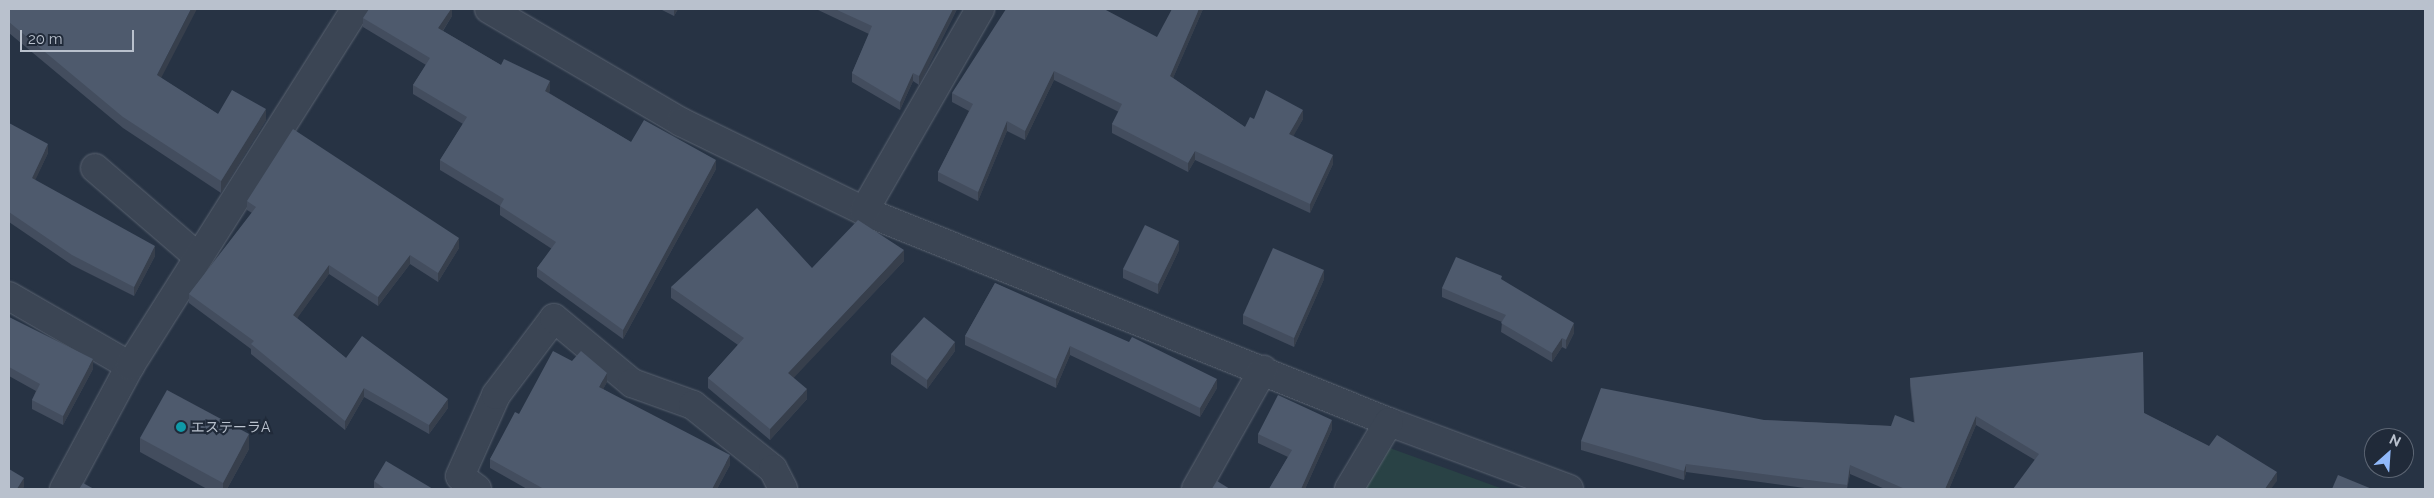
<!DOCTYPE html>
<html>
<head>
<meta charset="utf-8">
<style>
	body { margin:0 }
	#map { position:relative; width:2434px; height:498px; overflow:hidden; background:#273344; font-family:Raleway,"Noto Sans JP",sans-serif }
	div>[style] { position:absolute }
	.green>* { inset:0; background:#294245 }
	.roads { filter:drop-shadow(0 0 1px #5a6371) drop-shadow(0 0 1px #5a6371) }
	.minor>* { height:28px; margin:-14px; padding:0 14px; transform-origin:14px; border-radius:14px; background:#3b4554 }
	.wall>* { inset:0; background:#434d5e }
	.shaded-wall>* { inset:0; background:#373f4c }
	.building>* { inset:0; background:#4e5a6d }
	.dots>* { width:14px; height:14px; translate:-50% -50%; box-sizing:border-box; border:2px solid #202a39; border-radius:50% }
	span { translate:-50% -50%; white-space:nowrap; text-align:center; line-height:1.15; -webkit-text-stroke:4.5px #202a39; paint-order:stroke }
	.poi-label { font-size:14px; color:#b9c1cd }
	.left { translate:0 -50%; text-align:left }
	.frame { position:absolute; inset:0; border:10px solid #b9c1cd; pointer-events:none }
	.north { position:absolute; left:2364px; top:428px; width:50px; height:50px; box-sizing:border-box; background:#202a39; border:1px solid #5d6674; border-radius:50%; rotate:26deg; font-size:14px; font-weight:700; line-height:20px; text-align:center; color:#b9c1cd }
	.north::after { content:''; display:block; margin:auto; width:18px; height:22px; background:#91b9fa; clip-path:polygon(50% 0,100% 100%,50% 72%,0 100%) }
	.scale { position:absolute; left:20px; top:30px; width:114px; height:22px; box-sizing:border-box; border:2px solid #b9c1cd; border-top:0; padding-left:6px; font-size:15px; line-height:18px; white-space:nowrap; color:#b9c1cd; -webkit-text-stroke:4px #202a39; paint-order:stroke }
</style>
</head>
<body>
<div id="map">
	<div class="green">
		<div style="clip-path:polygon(1387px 447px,1503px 489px,1364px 489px)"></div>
	</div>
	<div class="roads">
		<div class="minor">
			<div style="left:489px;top:9px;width:223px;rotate:30.5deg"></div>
			<div style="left:681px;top:122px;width:203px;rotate:25.9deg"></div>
			<div style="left:864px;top:211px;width:566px;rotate:21.9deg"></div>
			<div style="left:1389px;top:422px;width:192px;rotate:20.4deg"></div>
			<div style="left:95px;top:168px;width:136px;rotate:40.8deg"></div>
			<div style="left:864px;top:211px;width:233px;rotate:-60.1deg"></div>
			<div style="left:9px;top:296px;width:140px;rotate:30deg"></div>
			<div style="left:64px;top:489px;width:140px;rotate:-61.8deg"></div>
			<div style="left:130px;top:366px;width:423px;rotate:-57.7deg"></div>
			<div style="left:477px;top:489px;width:21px;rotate:-143deg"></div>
			<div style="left:460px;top:476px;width:89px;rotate:-66deg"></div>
			<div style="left:496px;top:395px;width:96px;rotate:-53deg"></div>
			<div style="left:554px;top:318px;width:102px;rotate:39.8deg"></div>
			<div style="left:632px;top:383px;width:65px;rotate:19.8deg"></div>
			<div style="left:693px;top:405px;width:102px;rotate:38.7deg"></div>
			<div style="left:773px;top:469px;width:22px;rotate:63deg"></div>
			<div style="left:1196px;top:489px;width:137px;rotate:-60.6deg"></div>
			<div style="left:1349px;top:489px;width:78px;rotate:-59.2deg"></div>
		</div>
	</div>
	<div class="wall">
		<div style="clip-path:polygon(9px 9px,161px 78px,218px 114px,266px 120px,221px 193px,123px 128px,9px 33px)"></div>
		<div style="clip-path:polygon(452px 9px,452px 16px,443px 31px,501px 65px,550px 90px,549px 93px,631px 142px,716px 169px,623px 339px,537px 277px,537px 268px,552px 249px,500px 215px,500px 206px,440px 170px,440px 160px,463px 124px,413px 94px,413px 85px,426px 65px,363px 27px,363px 18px)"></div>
		<div style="clip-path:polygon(660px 9px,678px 9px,674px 16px)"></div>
		<div style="clip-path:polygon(816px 9px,957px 9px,919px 85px,913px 81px,900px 110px,852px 82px,852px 73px,869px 34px)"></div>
		<div style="clip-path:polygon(1203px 9px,1173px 78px,1245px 127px,1254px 119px,1303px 119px,1293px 136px,1333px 164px,1310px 213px,1195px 160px,1188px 172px,1112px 133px,1112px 124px,1119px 112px,1054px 80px,1025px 140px,1007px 131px,978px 201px,938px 181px,938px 172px,969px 111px,952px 102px,952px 93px,1157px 37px)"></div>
		<div style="clip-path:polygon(9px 123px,48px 153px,35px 180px,155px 256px,134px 296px,72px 265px,9px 222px)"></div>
		<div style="clip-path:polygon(247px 201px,459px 248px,438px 282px,410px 264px,378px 306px,329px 274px,297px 318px,346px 358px,448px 408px,429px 434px,364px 397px,345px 430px,251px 354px,251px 349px,189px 303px,189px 294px,252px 213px,247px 210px)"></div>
		<div style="clip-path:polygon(1179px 250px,1158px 294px,1123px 278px,1123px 269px)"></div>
		<div style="clip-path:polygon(904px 261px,793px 378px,807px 399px,770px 440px,708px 388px,708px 378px,738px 345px,671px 298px,671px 287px,812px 268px)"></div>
		<div style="clip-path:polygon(1324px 279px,1294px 347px,1243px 324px,1243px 315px)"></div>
		<div style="clip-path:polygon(1502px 280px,1574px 333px,1566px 349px,1562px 347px,1552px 362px,1501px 332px,1502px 322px,1442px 297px,1442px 288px)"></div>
		<div style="clip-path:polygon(995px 283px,1217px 388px,1200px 417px,1070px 355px,1056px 388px,965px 345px,965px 336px)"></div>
		<div style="clip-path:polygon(9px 317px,93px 369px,63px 425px,32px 409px,32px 400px,36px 391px,9px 376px)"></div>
		<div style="clip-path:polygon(955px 351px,927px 389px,891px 364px,891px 354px)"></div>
		<div style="clip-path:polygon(1910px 378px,2144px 413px,2277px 481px,2035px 460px,1976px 425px,1949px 489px,1885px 489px,1850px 474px,1847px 489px,1812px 489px,1686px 472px,1684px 480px,1581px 450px,1581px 441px,1764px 420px,1891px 426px,1914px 422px,1910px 386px)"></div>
		<div style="clip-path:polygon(607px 382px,603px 389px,730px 465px,717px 489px,527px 489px,490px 468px,490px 459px,519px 414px)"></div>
		<div style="clip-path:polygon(1332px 429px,1305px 489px,1269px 489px,1288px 457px,1258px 443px,1258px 434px)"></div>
		<div style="clip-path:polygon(140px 438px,249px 449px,227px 489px,207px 489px,140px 452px)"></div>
		<div style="clip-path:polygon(374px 481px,433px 489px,374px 489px)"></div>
	</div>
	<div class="shaded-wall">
		<div style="clip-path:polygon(191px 9px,197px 9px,157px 86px,157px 75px)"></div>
		<div style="clip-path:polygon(451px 9px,452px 9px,452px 16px,438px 38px,438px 28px)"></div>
		<div style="clip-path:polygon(675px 9px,678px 9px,674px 16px,674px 11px)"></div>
		<div style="clip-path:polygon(953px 9px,957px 9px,919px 85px,919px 76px)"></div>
		<div style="clip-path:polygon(1199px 9px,1203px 9px,1170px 85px,1170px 76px)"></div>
		<div style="clip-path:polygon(1054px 71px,1054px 80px,1025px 140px,1025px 131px)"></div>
		<div style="clip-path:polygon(913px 73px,913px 81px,900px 110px,900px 102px)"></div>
		<div style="clip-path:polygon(550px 81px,550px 90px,545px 100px,545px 91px)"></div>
		<div style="clip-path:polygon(266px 109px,266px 120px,221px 193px,221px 181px)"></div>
		<div style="clip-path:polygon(1303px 110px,1303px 119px,1289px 144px,1289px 134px)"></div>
		<div style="clip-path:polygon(1007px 121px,1007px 131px,978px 201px,978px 192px)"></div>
		<div style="clip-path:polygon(48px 144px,48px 153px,32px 187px,32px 178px)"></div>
		<div style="clip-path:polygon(1195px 151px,1195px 160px,1188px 172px,1188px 163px)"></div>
		<div style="clip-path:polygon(1333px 155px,1333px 164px,1310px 213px,1310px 204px)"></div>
		<div style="clip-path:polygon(716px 160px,716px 169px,623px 339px,623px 330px)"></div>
		<div style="clip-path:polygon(459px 238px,459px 248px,438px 282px,438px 273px)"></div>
		<div style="clip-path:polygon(1179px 241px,1179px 250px,1158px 294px,1158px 284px)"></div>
		<div style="clip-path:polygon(155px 246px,155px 256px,134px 296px,134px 287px)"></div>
		<div style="clip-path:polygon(904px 250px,904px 261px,788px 384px,788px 373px)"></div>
		<div style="clip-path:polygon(410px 255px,410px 264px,378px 306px,378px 297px)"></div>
		<div style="clip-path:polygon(329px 265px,329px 274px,293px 324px,293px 315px)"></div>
		<div style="clip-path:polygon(1324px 270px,1324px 279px,1294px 347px,1294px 338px)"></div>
		<div style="clip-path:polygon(1574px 323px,1574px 333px,1566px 349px,1566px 340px)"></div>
		<div style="clip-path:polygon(1562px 338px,1562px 347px,1552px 362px,1552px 353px)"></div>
		<div style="clip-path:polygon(955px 342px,955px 351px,927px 389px,927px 380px)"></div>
		<div style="clip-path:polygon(1070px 346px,1070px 355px,1056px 388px,1056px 379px)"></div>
		<div style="clip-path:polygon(93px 359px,93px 369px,63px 425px,63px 416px)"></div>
		<div style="clip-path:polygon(607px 373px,607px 382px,599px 397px,599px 387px)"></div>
		<div style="clip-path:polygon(1217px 379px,1217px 388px,1200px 417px,1200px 408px)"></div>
		<div style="clip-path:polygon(364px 388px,364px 397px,345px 430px,345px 421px)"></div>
		<div style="clip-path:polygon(807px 389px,807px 399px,770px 440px,770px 429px)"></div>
		<div style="clip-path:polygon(448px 399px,448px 408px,429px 434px,429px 425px)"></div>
		<div style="clip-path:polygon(1976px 416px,1976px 425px,1949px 489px,1945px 489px)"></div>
		<div style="clip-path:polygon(1332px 420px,1332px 429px,1305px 489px,1301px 489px)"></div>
		<div style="clip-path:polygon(249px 434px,249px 449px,227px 489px,223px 489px,223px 483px)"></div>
		<div style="clip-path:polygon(730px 455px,730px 465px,717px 489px,712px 489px)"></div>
		<div style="clip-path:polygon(1686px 464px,1686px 472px,1684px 480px,1684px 471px)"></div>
		<div style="clip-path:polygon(1850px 465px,1850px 474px,1847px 489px)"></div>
		<div style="clip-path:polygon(2277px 472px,2277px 481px,2271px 489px,2265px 489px)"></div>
		<div style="clip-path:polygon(24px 478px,24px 487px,23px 489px,17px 489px)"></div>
	</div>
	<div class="building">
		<div style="clip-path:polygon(9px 9px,191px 9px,157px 75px,218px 114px,232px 90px,266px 109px,221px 181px,123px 117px,9px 22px)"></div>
		<div style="clip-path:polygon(369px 9px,451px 9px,438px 28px,501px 65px,504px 59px,550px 81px,545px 91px,631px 142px,644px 120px,716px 160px,623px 330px,537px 268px,556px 242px,500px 206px,504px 199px,440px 160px,467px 117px,413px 85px,430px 58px,363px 18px)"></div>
		<div style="clip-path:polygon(835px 9px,953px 9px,927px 60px,919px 76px,913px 73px,900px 102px,852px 73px,872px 26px)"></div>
		<div style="clip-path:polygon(1006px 9px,1104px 9px,1157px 37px,1172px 9px,1199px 9px,1170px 76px,1245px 127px,1250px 117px,1254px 119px,1266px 90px,1303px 110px,1289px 134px,1333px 155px,1310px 204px,1195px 151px,1188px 163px,1112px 124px,1122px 104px,1054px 71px,1025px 131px,1007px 121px,978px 192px,938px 172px,973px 104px,952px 93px)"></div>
		<div style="clip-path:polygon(9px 123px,48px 144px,32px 178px,155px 246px,134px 287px,72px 255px,9px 212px)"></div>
		<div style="clip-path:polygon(293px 129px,459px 238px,438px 273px,410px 255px,378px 297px,329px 265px,293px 315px,346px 358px,362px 336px,448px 399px,429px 425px,364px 388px,345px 421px,251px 344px,254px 341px,189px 294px,256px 207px,247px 201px)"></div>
		<div style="clip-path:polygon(757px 208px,812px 268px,858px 220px,904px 250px,788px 373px,807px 389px,770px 429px,708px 378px,744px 338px,671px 287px)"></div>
		<div style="clip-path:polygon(1145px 225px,1179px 241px,1158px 284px,1123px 269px)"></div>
		<div style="clip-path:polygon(1273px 248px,1324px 270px,1294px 338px,1243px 315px)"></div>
		<div style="clip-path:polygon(1456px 257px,1502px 276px,1501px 279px,1574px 323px,1566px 340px,1562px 338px,1552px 353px,1501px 323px,1506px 315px,1442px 288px)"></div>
		<div style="clip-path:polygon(995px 283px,1129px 342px,1132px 337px,1217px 379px,1200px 408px,1070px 346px,1056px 379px,965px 336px)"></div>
		<div style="clip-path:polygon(9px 317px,93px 359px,63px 416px,32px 400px,40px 384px,9px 367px)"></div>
		<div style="clip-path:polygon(924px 317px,955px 342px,927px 380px,891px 354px)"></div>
		<div style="clip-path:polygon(553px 351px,572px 361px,581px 351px,607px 373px,599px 387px,730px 455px,712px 489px,544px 489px,490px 459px,515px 412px,519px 414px)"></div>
		<div style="clip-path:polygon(2143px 352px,2144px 413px,2209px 446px,2217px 435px,2277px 472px,2265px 489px,2013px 489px,2039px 454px,1976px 416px,1945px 489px,1905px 489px,1850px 465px,1847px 485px,1686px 464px,1684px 471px,1581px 441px,1601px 388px,1764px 420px,1891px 426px,1895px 415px,1915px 423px,1910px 378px)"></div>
		<div style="clip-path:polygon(167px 390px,249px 434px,223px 483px,140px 438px)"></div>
		<div style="clip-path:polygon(1278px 395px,1332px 420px,1301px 489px,1269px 489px,1292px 450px,1258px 434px)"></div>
		<div style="clip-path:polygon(386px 461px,433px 489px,385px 489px,374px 481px)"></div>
		<div style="clip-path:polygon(9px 469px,24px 478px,17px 489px,9px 489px)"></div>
		<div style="clip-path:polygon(2338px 475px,2372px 489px,2332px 489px)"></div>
		<div style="clip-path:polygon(1217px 481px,1230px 489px,1212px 489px)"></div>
		<div style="clip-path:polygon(83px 483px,94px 489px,79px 489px)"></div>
	</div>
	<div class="dots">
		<div style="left:181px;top:427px;background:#0f9aa8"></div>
	</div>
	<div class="poi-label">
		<span class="left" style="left:191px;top:427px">エステーラA</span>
	</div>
	<div class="frame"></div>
	<div class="north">N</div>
	<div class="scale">20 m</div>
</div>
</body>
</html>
